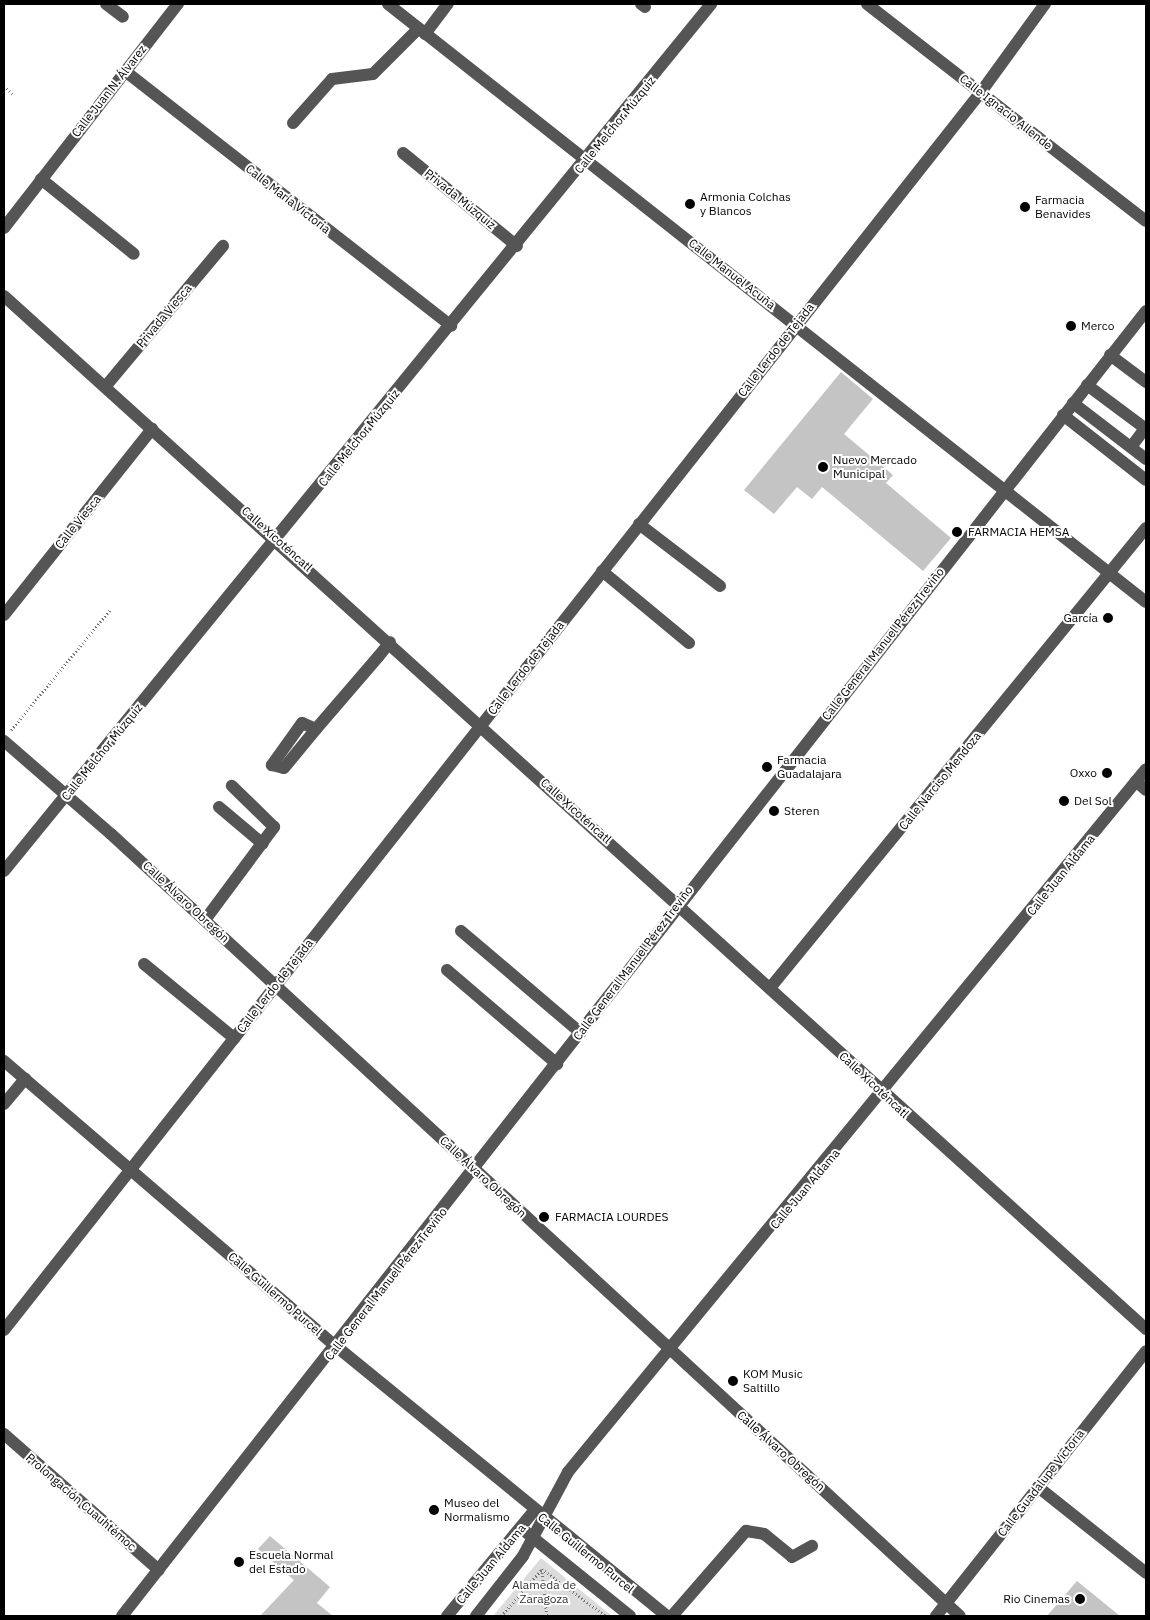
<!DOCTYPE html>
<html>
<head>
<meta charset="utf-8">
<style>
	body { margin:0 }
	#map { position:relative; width:1150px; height:1620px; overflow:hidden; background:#fff; font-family:"IBM Plex Sans",sans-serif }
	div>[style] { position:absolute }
	.green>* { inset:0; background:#dcdcdc }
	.building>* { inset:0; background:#c4c4c4 }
	.path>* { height:2.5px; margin-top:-1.25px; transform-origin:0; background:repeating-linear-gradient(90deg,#777 0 1px,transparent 0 3.5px) }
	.minor>* { height:12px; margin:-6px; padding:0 6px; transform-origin:6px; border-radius:6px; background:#555 }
	.dots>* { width:14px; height:14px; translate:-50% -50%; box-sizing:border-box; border:2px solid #fff; border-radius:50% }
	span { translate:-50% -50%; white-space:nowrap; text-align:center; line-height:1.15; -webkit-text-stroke:4px #fff; paint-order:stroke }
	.street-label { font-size:12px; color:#000 }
	.poi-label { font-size:12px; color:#000 }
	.left { translate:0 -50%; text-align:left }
	.right { translate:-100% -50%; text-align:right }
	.park-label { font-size:12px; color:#333 }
	.frame { position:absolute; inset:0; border:5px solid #000; pointer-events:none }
</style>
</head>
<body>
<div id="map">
	<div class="green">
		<div style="clip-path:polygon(541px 1558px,612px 1616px,493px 1616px)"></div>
	</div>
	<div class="building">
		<div style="clip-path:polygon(841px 372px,873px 399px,844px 434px,893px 475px,886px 483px,951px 538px,923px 571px,822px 487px,812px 499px,797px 487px,774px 514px,744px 490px)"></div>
		<div style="clip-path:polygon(270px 1536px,330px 1587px,317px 1603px,333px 1616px,260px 1616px,294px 1580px,258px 1549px)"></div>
		<div style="clip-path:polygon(1077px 1581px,1120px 1616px,1047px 1616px)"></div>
	</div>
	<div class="path">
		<div style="left:4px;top:86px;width:13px;rotate:42deg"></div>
		<div style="left:11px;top:730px;width:156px;rotate:-50.5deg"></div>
		<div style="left:542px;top:1569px;width:47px;rotate:83.9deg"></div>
		<div style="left:501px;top:1616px;width:62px;rotate:-48.9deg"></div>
		<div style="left:542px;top:1569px;width:79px;rotate:36.3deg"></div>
	</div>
	<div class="minor">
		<div style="left:106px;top:4px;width:21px;rotate:37deg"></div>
		<div style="left:388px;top:4px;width:965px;rotate:38.27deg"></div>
		<div style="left:641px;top:4px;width:5px;rotate:37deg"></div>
		<div style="left:867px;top:4px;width:353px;rotate:37.9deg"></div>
		<div style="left:425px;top:34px;width:38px;rotate:-53deg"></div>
		<div style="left:125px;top:71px;width:414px;rotate:38deg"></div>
		<div style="left:293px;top:123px;width:59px;rotate:-48.4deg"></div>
		<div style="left:332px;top:79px;width:41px;rotate:-7deg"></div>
		<div style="left:373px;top:74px;width:64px;rotate:-45deg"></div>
		<div style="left:403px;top:153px;width:147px;rotate:39.2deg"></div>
		<div style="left:41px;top:179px;width:119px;rotate:38.9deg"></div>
		<div style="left:4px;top:228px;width:284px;rotate:-52.2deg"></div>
		<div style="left:4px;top:296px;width:1540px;rotate:42.13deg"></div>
		<div style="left:1110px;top:355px;width:45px;rotate:36.9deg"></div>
		<div style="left:1087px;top:385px;width:74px;rotate:36.7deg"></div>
		<div style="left:105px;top:387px;width:184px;rotate:-50.1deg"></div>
		<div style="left:1073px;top:403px;width:92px;rotate:37.5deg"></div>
		<div style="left:1063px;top:415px;width:105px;rotate:38.1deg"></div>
		<div style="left:1131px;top:447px;width:25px;rotate:-53deg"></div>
		<div style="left:639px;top:524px;width:102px;rotate:37.4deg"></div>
		<div style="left:602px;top:571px;width:113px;rotate:39.6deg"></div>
		<div style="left:4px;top:615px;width:238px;rotate:-51.5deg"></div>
		<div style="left:316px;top:729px;width:15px;rotate:-157deg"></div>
		<div style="left:302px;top:723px;width:52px;rotate:125.5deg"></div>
		<div style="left:272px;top:765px;width:12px;rotate:14deg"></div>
		<div style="left:284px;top:768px;width:50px;rotate:-50.6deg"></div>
		<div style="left:316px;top:729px;width:95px;rotate:-49.3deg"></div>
		<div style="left:378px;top:657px;width:19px;rotate:-51deg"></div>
		<div style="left:4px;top:741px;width:142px;rotate:41deg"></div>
		<div style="left:111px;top:834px;width:1154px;rotate:42.65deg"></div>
		<div style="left:1136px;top:781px;width:13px;rotate:42deg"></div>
		<div style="left:219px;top:807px;width:57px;rotate:40.1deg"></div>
		<div style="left:4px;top:871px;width:1119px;rotate:-50.8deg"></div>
		<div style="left:205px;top:920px;width:116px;rotate:-53.4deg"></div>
		<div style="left:274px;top:827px;width:59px;rotate:-135.7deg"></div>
		<div style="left:461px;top:931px;width:157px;rotate:40.4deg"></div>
		<div style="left:144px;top:964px;width:117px;rotate:39.4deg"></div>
		<div style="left:447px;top:970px;width:145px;rotate:40.5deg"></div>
		<div style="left:770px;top:988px;width:594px;rotate:-50.74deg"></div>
		<div style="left:4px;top:1061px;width:439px;rotate:40.7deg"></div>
		<div style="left:337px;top:1347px;width:426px;rotate:39.2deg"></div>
		<div style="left:4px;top:1104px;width:33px;rotate:-50deg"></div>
		<div style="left:4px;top:1330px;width:1577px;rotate:-51.72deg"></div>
		<div style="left:981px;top:92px;width:109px;rotate:-54deg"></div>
		<div style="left:4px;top:1434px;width:206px;rotate:41.3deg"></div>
		<div style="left:1038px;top:1487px;width:138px;rotate:38.5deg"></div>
		<div style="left:521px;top:1528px;width:140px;rotate:38.9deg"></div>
		<div style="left:122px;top:1616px;width:1659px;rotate:-51.88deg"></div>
		<div style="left:447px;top:1616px;width:136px;rotate:-50.4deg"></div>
		<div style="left:476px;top:1616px;width:76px;rotate:-51.9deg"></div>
		<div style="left:523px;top:1556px;width:95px;rotate:-61.8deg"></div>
		<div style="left:568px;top:1472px;width:910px;rotate:-50.57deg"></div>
		<div style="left:672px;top:1616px;width:113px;rotate:-49deg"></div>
		<div style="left:746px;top:1531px;width:18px;rotate:9deg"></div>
		<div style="left:764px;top:1534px;width:36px;rotate:39deg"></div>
		<div style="left:792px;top:1557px;width:23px;rotate:-29deg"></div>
		<div style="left:936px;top:1616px;width:338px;rotate:-51.6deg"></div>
	</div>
	<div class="dots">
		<div style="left:690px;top:204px;background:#000"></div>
		<div style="left:1025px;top:207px;background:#000"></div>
		<div style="left:1071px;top:326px;background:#000"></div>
		<div style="left:823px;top:467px;background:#000"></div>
		<div style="left:957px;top:532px;background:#000"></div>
		<div style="left:1108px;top:618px;background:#000"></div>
		<div style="left:767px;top:767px;background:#000"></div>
		<div style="left:1107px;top:773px;background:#000"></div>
		<div style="left:1064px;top:801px;background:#000"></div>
		<div style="left:774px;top:811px;background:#000"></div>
		<div style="left:544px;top:1217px;background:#000"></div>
		<div style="left:733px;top:1381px;background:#000"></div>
		<div style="left:434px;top:1510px;background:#000"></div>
		<div style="left:239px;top:1562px;background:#000"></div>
		<div style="left:1080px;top:1599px;background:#000"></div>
	</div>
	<div class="street-label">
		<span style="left:109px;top:91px;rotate:-52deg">Calle Juan N. Álvarez</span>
		<span style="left:1006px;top:112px;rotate:38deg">Calle Ignacio Allende</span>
		<span style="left:615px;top:125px;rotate:-51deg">Calle Melchor Múzquiz</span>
		<span style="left:288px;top:199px;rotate:38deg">Calle María Victoria</span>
		<span style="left:460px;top:199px;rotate:39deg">Privada Múzquiz</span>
		<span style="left:732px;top:274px;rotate:38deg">Calle Manuel Acuña</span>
		<span style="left:164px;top:316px;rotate:-50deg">Privada Viesca</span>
		<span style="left:776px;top:350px;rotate:-52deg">Calle Lerdo de Tejada</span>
		<span style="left:359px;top:438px;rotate:-51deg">Calle Melchor Múzquiz</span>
		<span style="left:78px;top:522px;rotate:-51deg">Calle Viesca</span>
		<span style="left:277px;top:539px;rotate:42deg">Calle Xicoténcatl</span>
		<span style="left:883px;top:644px;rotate:-52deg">Calle General Manuel Pérez Treviño</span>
		<span style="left:526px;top:668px;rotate:-52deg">Calle Lerdo de Tejada</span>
		<span style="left:102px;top:752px;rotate:-51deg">Calle Melchor Múzquiz</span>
		<span style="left:940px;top:781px;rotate:-51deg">Calle Narciso Mendoza</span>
		<span style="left:576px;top:811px;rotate:42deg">Calle Xicoténcatl</span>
		<span style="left:1061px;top:875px;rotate:-51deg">Calle Juan Aldama</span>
		<span style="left:186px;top:902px;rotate:43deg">Calle Álvaro Obregón</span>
		<span style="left:633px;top:963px;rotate:-53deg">Calle General Manuel Pérez Treviño</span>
		<span style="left:275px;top:986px;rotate:-52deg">Calle Lerdo de Tejada</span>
		<span style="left:874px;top:1085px;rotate:43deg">Calle Xicoténcatl</span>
		<span style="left:483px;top:1177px;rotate:43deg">Calle Álvaro Obregón</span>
		<span style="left:805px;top:1189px;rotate:-50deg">Calle Juan Aldama</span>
		<span style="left:386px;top:1284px;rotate:-52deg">Calle General Manuel Pérez Treviño</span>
		<span style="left:275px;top:1294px;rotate:41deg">Calle Guillermo Purcel</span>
		<span style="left:781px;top:1451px;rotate:42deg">Calle Álvaro Obregón</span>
		<span style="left:1041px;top:1483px;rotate:-52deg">Calle Guadalupe Victoria</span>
		<span style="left:81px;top:1502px;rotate:41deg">Prolongación Cuauhtémoc</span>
		<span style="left:586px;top:1553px;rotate:39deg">Calle Guillermo Purcel</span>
		<span style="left:491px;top:1564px;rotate:-50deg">Calle Juan Aldama</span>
	</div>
	<div class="poi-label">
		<span class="left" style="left:700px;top:204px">Armonia Colchas<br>y Blancos</span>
		<span class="left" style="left:1035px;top:207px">Farmacia<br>Benavides</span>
		<span class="left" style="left:1081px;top:326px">Merco</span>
		<span class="left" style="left:833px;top:467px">Nuevo Mercado<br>Municipal</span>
		<span class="left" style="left:968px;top:532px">FARMACIA HEMSA</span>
		<span class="right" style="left:1098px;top:618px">García</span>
		<span class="left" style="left:777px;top:767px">Farmacia<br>Guadalajara</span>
		<span class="right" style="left:1097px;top:773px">Oxxo</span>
		<span class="left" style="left:1074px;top:801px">Del Sol</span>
		<span class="left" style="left:784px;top:811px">Steren</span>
		<span class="left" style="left:555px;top:1217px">FARMACIA LOURDES</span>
		<span class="left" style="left:743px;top:1381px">KOM Music<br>Saltillo</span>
		<span class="left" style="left:444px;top:1510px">Museo del<br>Normalismo</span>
		<span class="left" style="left:249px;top:1562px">Escuela Normal<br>del Estado</span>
		<span class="right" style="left:1070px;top:1599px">Rio Cinemas</span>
	</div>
	<div class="park-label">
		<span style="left:544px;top:1592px">Alameda de<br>Zaragoza</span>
	</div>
	<div class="frame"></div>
</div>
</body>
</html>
